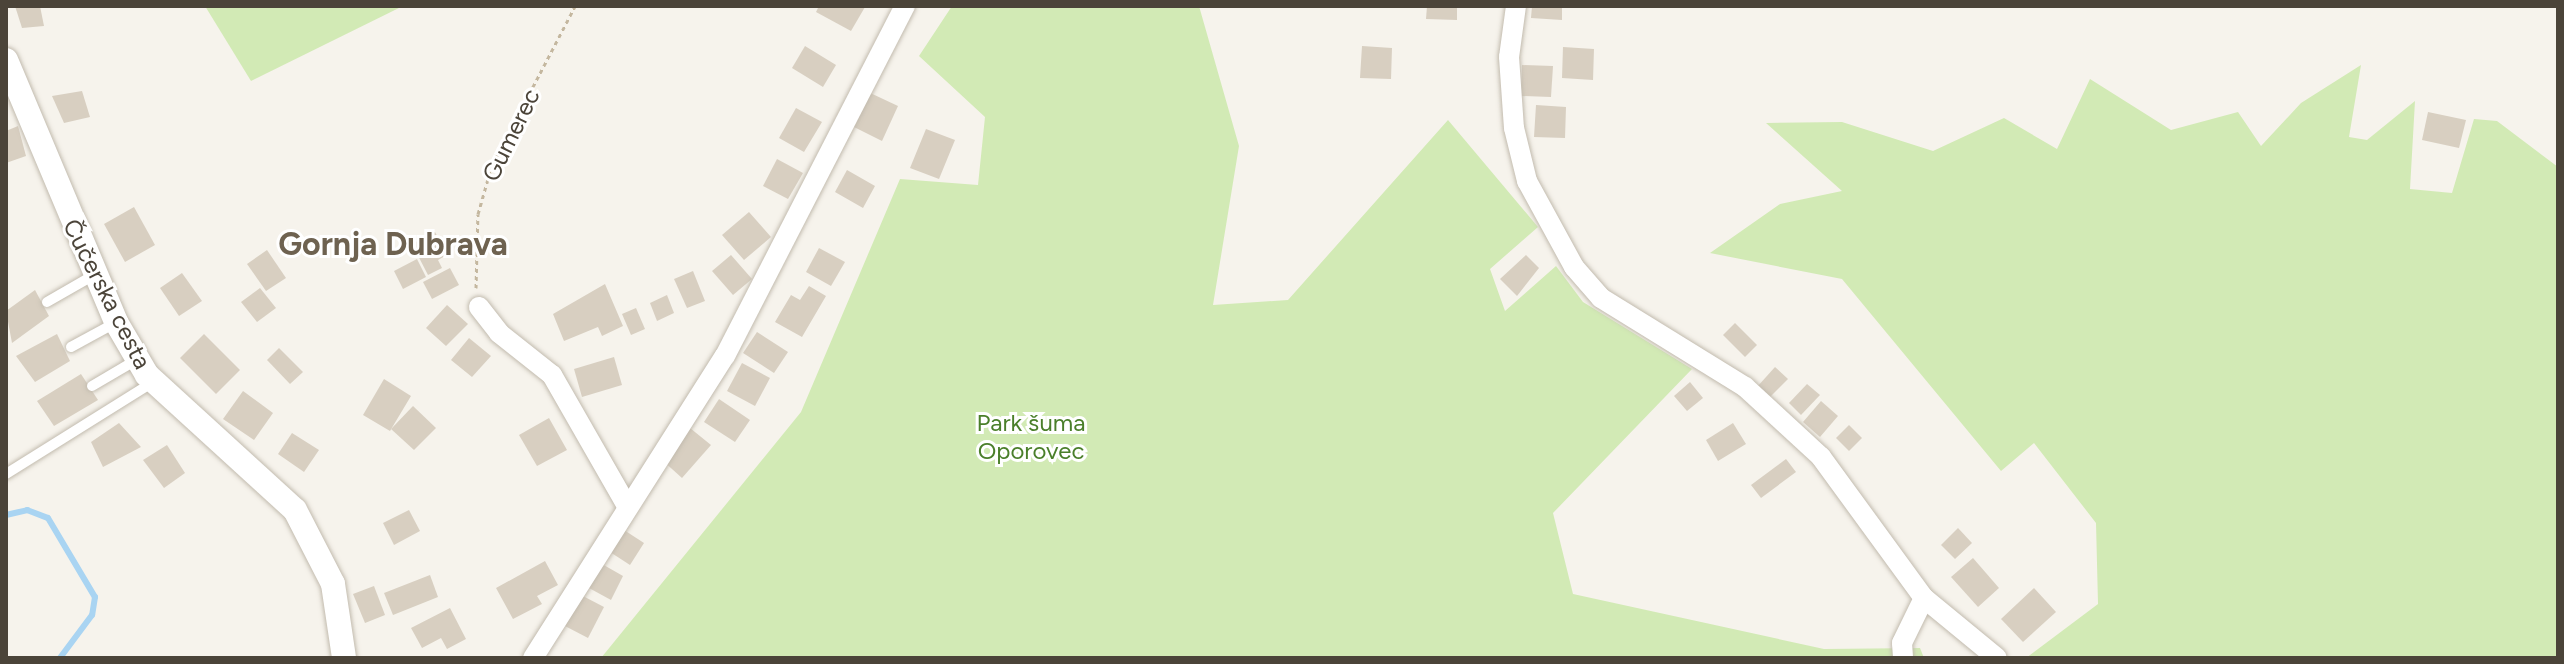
<!DOCTYPE html>
<html>
<head>
<meta charset="utf-8">
<style>
	body { margin:0 }
	#map { position:relative; width:2564px; height:664px; overflow:hidden; background:#f6f3ec; font-family:Figtree,sans-serif }
	div>[style] { position:absolute }
	.green>* { inset:0; background:#d2eab5 }
	.stream>* { height:6px; margin:-3px; padding:0 3px; transform-origin:3px; border-radius:3px; background:#a9d4f2 }
	.building>* { inset:0; background:#d8cfc1 }
	.path>* { height:3px; margin-top:-1.5px; transform-origin:0; background:repeating-linear-gradient(90deg,#c4b79f 0 4px,transparent 0 8px) }
	.roads { filter:drop-shadow(0 0 2px #c2bbae) drop-shadow(0 0 2px #c2bbae) }
	.service>* { height:10px; margin:-5px; padding:0 5px; transform-origin:5px; border-radius:5px; background:#fff }
	.minor>* { height:20px; margin:-10px; padding:0 10px; transform-origin:10px; border-radius:10px; background:#fff }
	.tertiary>* { height:24px; margin:-12px; padding:0 12px; transform-origin:12px; border-radius:12px; background:#fff }
	span { translate:-50% -50%; white-space:nowrap; text-align:center; line-height:1.15; -webkit-text-stroke:6px #fff; paint-order:stroke }
	.street-label { font-size:24px; color:#4b4439 }
	.park-label { font-size:24px; color:#4a7f2a }
	.district-label { font-size:32px; color:#6e6250; font-weight:700 }
	.frame { position:absolute; inset:0; border:8px solid #4b4439; pointer-events:none }
</style>
</head>
<body>
<div id="map">
	<div class="green">
		<div style="clip-path:polygon(205px 6px,403px 6px,251px 81px)"></div>
		<div style="clip-path:polygon(952px 6px,1199px 6px,1239px 146px,1213px 305px,1288px 300px,1448px 120px,1538px 227px,1490px 269px,1505px 311px,1556px 266px,1583px 302px,1692px 369px,1553px 513px,1573px 594px,1824px 649px,1920px 648px,1924px 658px,601px 658px,801px 412px,900px 179px,978px 185px,985px 117px,919px 56px)"></div>
		<div style="clip-path:polygon(2361px 65px,2349px 137px,2367px 140px,2415px 101px,2410px 189px,2452px 193px,2474px 119px,2497px 121px,2558px 167px,2558px 658px,2026px 658px,2098px 604px,2096px 523px,2034px 443px,2001px 471px,1842px 279px,1710px 253px,1780px 204px,1842px 191px,1766px 123px,1842px 122px,1933px 151px,2004px 118px,2057px 149px,2090px 79px,2171px 130px,2238px 112px,2261px 146px,2301px 103px)"></div>
	</div>
	<div class="stream">
		<div style="left:6px;top:515px;width:22px;rotate:-13deg"></div>
		<div style="left:27px;top:510px;width:22px;rotate:21deg"></div>
		<div style="left:48px;top:518px;width:92px;rotate:59.3deg"></div>
		<div style="left:95px;top:597px;width:18px;rotate:99deg"></div>
		<div style="left:92px;top:615px;width:54px;rotate:126.7deg"></div>
	</div>
	<div class="building">
		<div style="clip-path:polygon(15px 6px,40px 6px,44px 26px,22px 28px)"></div>
		<div style="clip-path:polygon(819px 6px,862px 6px,865px 7px,851px 31px,816px 12px)"></div>
		<div style="clip-path:polygon(1427px 6px,1457px 6px,1457px 20px,1426px 19px)"></div>
		<div style="clip-path:polygon(1532px 6px,1562px 6px,1562px 20px,1531px 18px)"></div>
		<div style="clip-path:polygon(805px 46px,836px 65px,823px 87px,792px 68px)"></div>
		<div style="clip-path:polygon(1362px 46px,1392px 48px,1391px 79px,1360px 78px)"></div>
		<div style="clip-path:polygon(1563px 47px,1594px 49px,1593px 80px,1562px 78px)"></div>
		<div style="clip-path:polygon(1522px 65px,1553px 66px,1551px 97px,1521px 96px)"></div>
		<div style="clip-path:polygon(82px 91px,90px 117px,64px 123px,52px 96px)"></div>
		<div style="clip-path:polygon(866px 91px,898px 106px,882px 141px,850px 125px)"></div>
		<div style="clip-path:polygon(1536px 105px,1566px 107px,1565px 138px,1534px 137px)"></div>
		<div style="clip-path:polygon(796px 108px,822px 122px,804px 152px,779px 138px)"></div>
		<div style="clip-path:polygon(2428px 112px,2466px 120px,2459px 148px,2422px 140px)"></div>
		<div style="clip-path:polygon(18px 126px,26px 156px,6px 163px,6px 131px)"></div>
		<div style="clip-path:polygon(926px 129px,955px 140px,939px 179px,910px 168px)"></div>
		<div style="clip-path:polygon(777px 159px,803px 173px,788px 199px,763px 186px)"></div>
		<div style="clip-path:polygon(847px 170px,875px 186px,863px 208px,835px 192px)"></div>
		<div style="clip-path:polygon(134px 207px,155px 245px,125px 262px,104px 224px)"></div>
		<div style="clip-path:polygon(749px 212px,771px 237px,744px 260px,722px 235px)"></div>
		<div style="clip-path:polygon(435px 232px,447px 255px,438px 260px,442px 268px,428px 275px,412px 244px)"></div>
		<div style="clip-path:polygon(819px 248px,845px 262px,831px 286px,806px 272px)"></div>
		<div style="clip-path:polygon(267px 250px,286px 278px,266px 291px,247px 264px)"></div>
		<div style="clip-path:polygon(731px 255px,752px 279px,733px 295px,712px 271px)"></div>
		<div style="clip-path:polygon(1526px 255px,1539px 268px,1517px 296px,1500px 279px)"></div>
		<div style="clip-path:polygon(417px 259px,426px 277px,403px 289px,394px 271px)"></div>
		<div style="clip-path:polygon(450px 268px,459px 285px,432px 299px,423px 282px)"></div>
		<div style="clip-path:polygon(693px 271px,705px 301px,687px 308px,674px 279px)"></div>
		<div style="clip-path:polygon(182px 273px,202px 301px,179px 316px,160px 288px)"></div>
		<div style="clip-path:polygon(605px 284px,623px 326px,602px 336px,598px 327px,564px 341px,553px 314px)"></div>
		<div style="clip-path:polygon(809px 286px,826px 296px,802px 337px,775px 322px,791px 295px,800px 300px)"></div>
		<div style="clip-path:polygon(260px 288px,276px 308px,257px 322px,241px 302px)"></div>
		<div style="clip-path:polygon(35px 290px,49px 316px,12px 343px,6px 311px)"></div>
		<div style="clip-path:polygon(667px 295px,674px 313px,657px 321px,650px 303px)"></div>
		<div style="clip-path:polygon(447px 305px,468px 324px,446px 346px,426px 328px)"></div>
		<div style="clip-path:polygon(636px 308px,645px 329px,631px 335px,622px 314px)"></div>
		<div style="clip-path:polygon(1735px 323px,1757px 345px,1745px 357px,1723px 335px)"></div>
		<div style="clip-path:polygon(757px 332px,788px 352px,774px 373px,743px 353px)"></div>
		<div style="clip-path:polygon(57px 334px,70px 361px,35px 382px,16px 356px)"></div>
		<div style="clip-path:polygon(204px 334px,240px 370px,216px 394px,180px 358px)"></div>
		<div style="clip-path:polygon(469px 338px,491px 356px,472px 377px,451px 360px)"></div>
		<div style="clip-path:polygon(279px 348px,303px 372px,290px 384px,267px 360px)"></div>
		<div style="clip-path:polygon(614px 357px,622px 385px,582px 397px,574px 369px)"></div>
		<div style="clip-path:polygon(742px 363px,770px 378px,755px 406px,727px 391px)"></div>
		<div style="clip-path:polygon(1775px 367px,1788px 379px,1769px 398px,1757px 387px)"></div>
		<div style="clip-path:polygon(81px 374px,98px 400px,54px 426px,37px 401px)"></div>
		<div style="clip-path:polygon(384px 379px,411px 396px,390px 431px,363px 415px)"></div>
		<div style="clip-path:polygon(1690px 382px,1703px 398px,1687px 411px,1674px 396px)"></div>
		<div style="clip-path:polygon(1807px 384px,1820px 395px,1801px 415px,1789px 403px)"></div>
		<div style="clip-path:polygon(243px 391px,273px 413px,254px 440px,223px 419px)"></div>
		<div style="clip-path:polygon(719px 399px,750px 420px,735px 442px,704px 422px)"></div>
		<div style="clip-path:polygon(1821px 401px,1838px 416px,1820px 437px,1803px 422px)"></div>
		<div style="clip-path:polygon(413px 406px,436px 428px,414px 450px,391px 429px)"></div>
		<div style="clip-path:polygon(549px 418px,567px 450px,537px 466px,519px 435px)"></div>
		<div style="clip-path:polygon(119px 423px,141px 447px,103px 467px,91px 442px)"></div>
		<div style="clip-path:polygon(1733px 423px,1746px 444px,1718px 461px,1706px 440px)"></div>
		<div style="clip-path:polygon(1849px 425px,1862px 438px,1849px 451px,1836px 438px)"></div>
		<div style="clip-path:polygon(690px 428px,711px 445px,682px 478px,662px 460px)"></div>
		<div style="clip-path:polygon(292px 433px,319px 450px,304px 472px,278px 454px)"></div>
		<div style="clip-path:polygon(167px 445px,185px 473px,164px 488px,143px 460px)"></div>
		<div style="clip-path:polygon(1786px 459px,1796px 472px,1761px 498px,1751px 485px)"></div>
		<div style="clip-path:polygon(409px 510px,420px 531px,394px 545px,383px 523px)"></div>
		<div style="clip-path:polygon(1958px 528px,1972px 543px,1955px 559px,1941px 545px)"></div>
		<div style="clip-path:polygon(624px 530px,644px 543px,630px 565px,610px 552px)"></div>
		<div style="clip-path:polygon(1973px 558px,1999px 588px,1978px 607px,1951px 577px)"></div>
		<div style="clip-path:polygon(545px 561px,558px 585px,537px 596px,542px 604px,513px 619px,496px 588px)"></div>
		<div style="clip-path:polygon(602px 564px,623px 576px,611px 600px,589px 588px)"></div>
		<div style="clip-path:polygon(430px 575px,438px 597px,393px 615px,384px 593px)"></div>
		<div style="clip-path:polygon(374px 586px,385px 615px,365px 623px,353px 594px)"></div>
		<div style="clip-path:polygon(2034px 588px,2056px 612px,2023px 642px,2001px 619px)"></div>
		<div style="clip-path:polygon(581px 595px,604px 607px,588px 638px,565px 626px)"></div>
		<div style="clip-path:polygon(450px 608px,466px 639px,447px 649px,441px 638px,422px 648px,411px 628px)"></div>
	</div>
	<div class="path">
		<div style="left:476px;top:288px;width:74px;rotate:-88.5deg"></div>
		<div style="left:478px;top:214px;width:51px;rotate:-74.1deg"></div>
		<div style="left:492px;top:165px;width:179px;rotate:-62.4deg"></div>
	</div>
	<div class="roads">
		<div class="service">
			<div style="left:47px;top:302px;width:54px;rotate:-29.9deg"></div>
			<div style="left:71px;top:347px;width:50px;rotate:-28.6deg"></div>
			<div style="left:92px;top:386px;width:53px;rotate:-30.4deg"></div>
			<div style="left:6px;top:474px;width:173px;rotate:-32deg"></div>
		</div>
		<div class="minor">
			<div style="left:1516px;top:6px;width:51px;rotate:97.8deg"></div>
			<div style="left:1509px;top:57px;width:71px;rotate:86deg"></div>
			<div style="left:1514px;top:128px;width:55px;rotate:76.2deg"></div>
			<div style="left:1527px;top:181px;width:98px;rotate:61.3deg"></div>
			<div style="left:1574px;top:267px;width:41px;rotate:48.9deg"></div>
			<div style="left:1601px;top:298px;width:169px;rotate:31.7deg"></div>
			<div style="left:1745px;top:387px;width:103px;rotate:42.6deg"></div>
			<div style="left:1821px;top:457px;width:175px;rotate:53.9deg"></div>
			<div style="left:1924px;top:598px;width:50px;rotate:116.1deg"></div>
			<div style="left:1902px;top:643px;width:15px;rotate:86deg"></div>
			<div style="left:479px;top:307px;width:33px;rotate:52deg"></div>
			<div style="left:499px;top:333px;width:68px;rotate:38.4deg"></div>
			<div style="left:552px;top:375px;width:151px;rotate:60.2deg"></div>
			<div style="left:1924px;top:598px;width:94px;rotate:39.4deg"></div>
			<div style="left:533px;top:658px;width:358px;rotate:-57.6deg"></div>
			<div style="left:725px;top:356px;width:394px;rotate:-62.8deg"></div>
		</div>
		<div class="tertiary">
			<div style="left:6px;top:60px;width:284px;rotate:67.2deg"></div>
			<div style="left:116px;top:322px;width:61px;rotate:59.7deg"></div>
			<div style="left:147px;top:375px;width:200px;rotate:42.4deg"></div>
			<div style="left:295px;top:510px;width:83px;rotate:62.8deg"></div>
			<div style="left:333px;top:584px;width:75px;rotate:81.5deg"></div>
		</div>
	</div>
	<div class="street-label">
		<span style="left:511px;top:135px;rotate:-64deg">Gumerec</span>
		<span style="left:107px;top:294px;rotate:63deg">Čučerska cesta</span>
	</div>
	<div class="park-label">
		<span style="left:1031px;top:437px">Park šuma<br>Oporovec</span>
	</div>
	<div class="district-label">
		<span style="left:393px;top:244px">Gornja Dubrava</span>
	</div>
	<div class="frame"></div>
</div>
</body>
</html>
